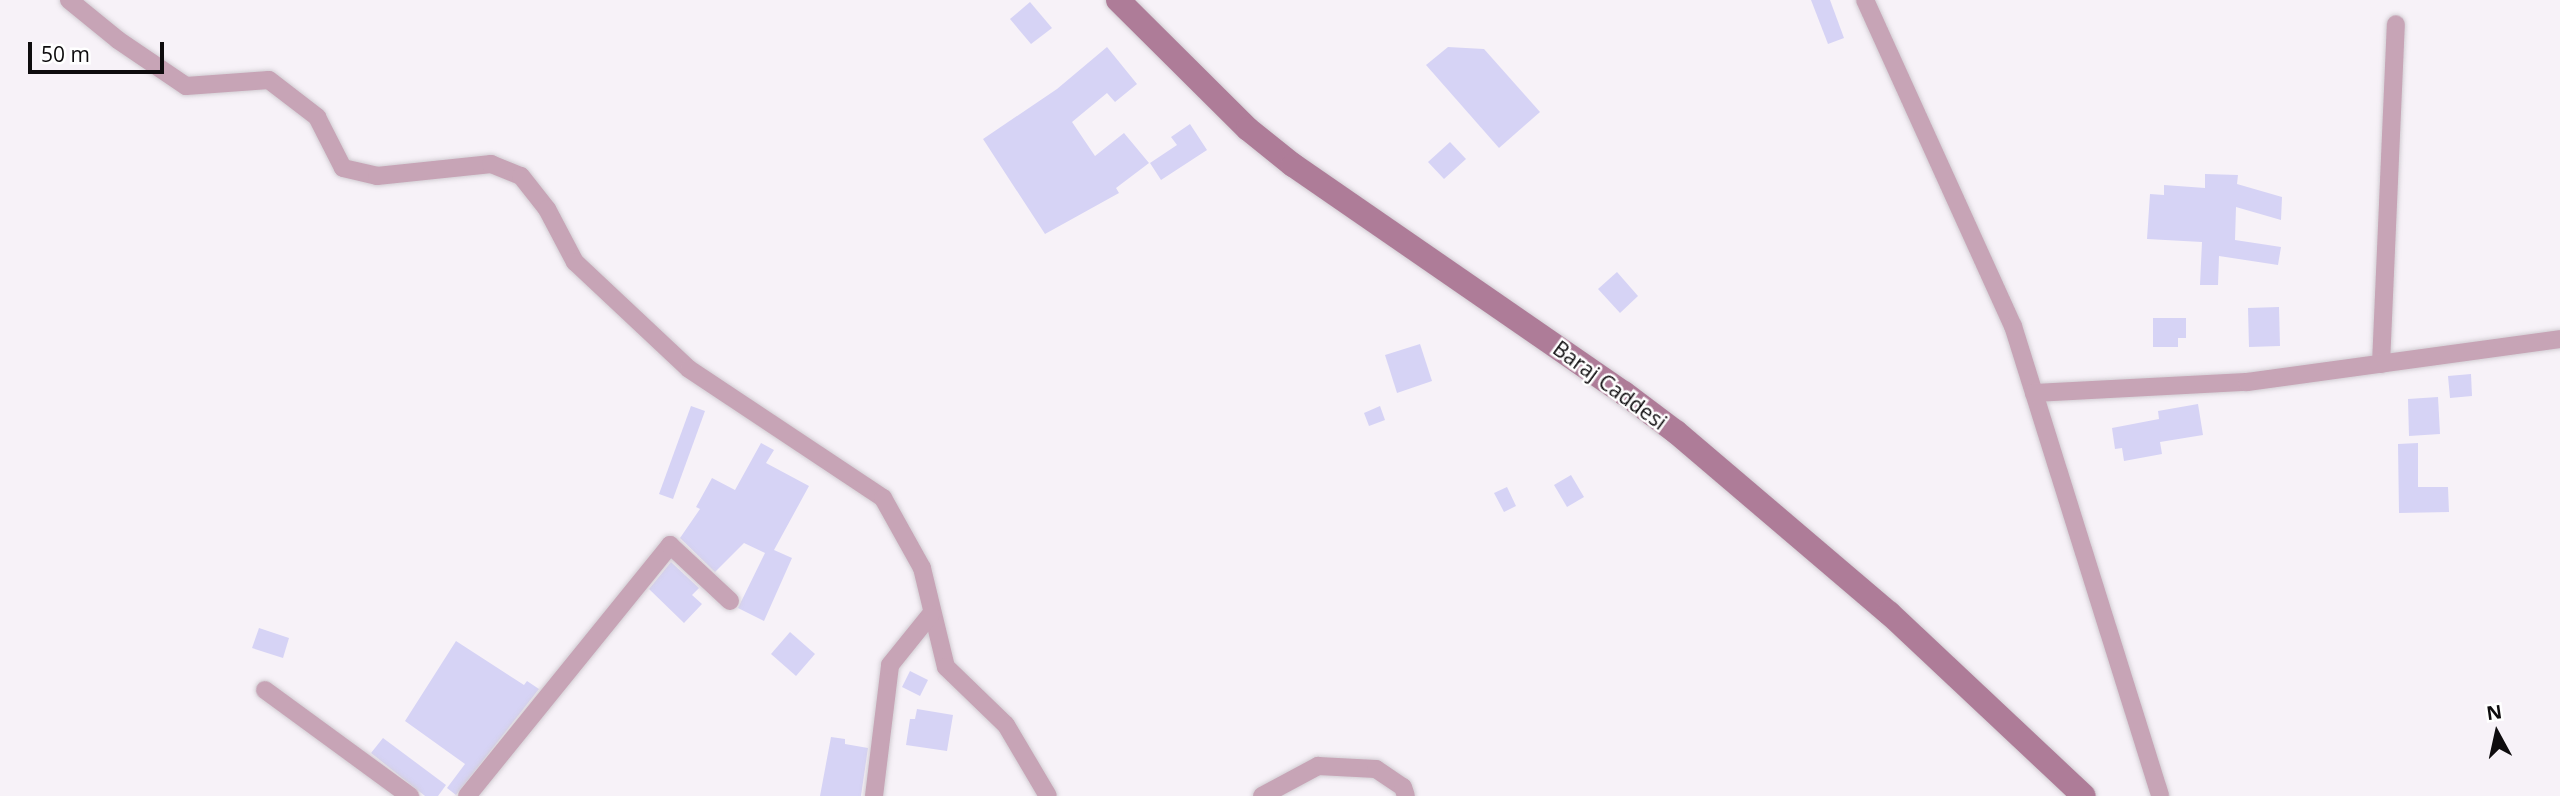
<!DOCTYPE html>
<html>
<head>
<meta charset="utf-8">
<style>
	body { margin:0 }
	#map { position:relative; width:2560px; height:796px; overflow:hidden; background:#f7f2f8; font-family:"Open Sans",sans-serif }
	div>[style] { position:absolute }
	.building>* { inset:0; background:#d6d3f5 }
	.roads { filter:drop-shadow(0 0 2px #d2cdd3) drop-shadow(0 0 2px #d2cdd3) }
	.minor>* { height:18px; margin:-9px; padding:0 9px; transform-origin:9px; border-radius:9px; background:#c7a4b6 }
	.secondary>* { height:24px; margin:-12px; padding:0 12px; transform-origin:12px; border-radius:12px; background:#ae7c98 }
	span { translate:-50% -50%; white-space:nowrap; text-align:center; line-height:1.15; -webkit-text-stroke:5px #fff; paint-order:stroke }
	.street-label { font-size:21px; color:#0e0c0e }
	.north { position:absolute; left:2462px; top:698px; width:70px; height:70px; -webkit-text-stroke:5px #fff; paint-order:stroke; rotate:352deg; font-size:19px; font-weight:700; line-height:28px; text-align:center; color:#0e0c0e }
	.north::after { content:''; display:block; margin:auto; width:24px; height:32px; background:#0e0c0e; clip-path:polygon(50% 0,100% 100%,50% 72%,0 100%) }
	.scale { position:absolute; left:28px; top:42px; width:136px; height:32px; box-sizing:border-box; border:4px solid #0e0c0e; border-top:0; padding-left:9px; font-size:21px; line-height:24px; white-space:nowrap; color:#0e0c0e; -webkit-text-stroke:5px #fff; paint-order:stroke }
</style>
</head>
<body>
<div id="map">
	<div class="building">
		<div style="clip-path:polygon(1811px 0,1830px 0,1844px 38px,1828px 44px)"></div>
		<div style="clip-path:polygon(1030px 2px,1052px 28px,1031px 44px,1010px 19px)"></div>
		<div style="clip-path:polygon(1107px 47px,1137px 84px,1115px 102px,1107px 93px,1072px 122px,1095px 156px,1124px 133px,1149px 163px,1116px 188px,1119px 193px,1045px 234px,983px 139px,1057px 89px)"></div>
		<div style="clip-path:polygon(1448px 47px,1484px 49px,1540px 112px,1499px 148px,1426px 65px)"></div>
		<div style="clip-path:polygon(1190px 124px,1207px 150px,1161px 180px,1150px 163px,1177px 145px,1171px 137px)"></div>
		<div style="clip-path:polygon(1450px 142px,1466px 159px,1444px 179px,1428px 162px)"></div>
		<div style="clip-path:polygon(2205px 174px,2238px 175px,2237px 184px,2282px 197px,2281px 220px,2236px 207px,2235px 240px,2281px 247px,2278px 265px,2219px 256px,2218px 285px,2200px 285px,2202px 242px,2147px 239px,2150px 194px,2164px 195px,2164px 185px,2205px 188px)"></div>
		<div style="clip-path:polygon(1617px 272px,1638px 296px,1620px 313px,1598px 289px)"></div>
		<div style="clip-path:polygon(2279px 307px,2280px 346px,2249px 347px,2248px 308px)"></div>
		<div style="clip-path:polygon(2153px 318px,2186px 318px,2186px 338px,2178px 338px,2178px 347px,2153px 347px)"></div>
		<div style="clip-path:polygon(1420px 344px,1432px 381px,1397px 393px,1385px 355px)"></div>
		<div style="clip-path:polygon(2471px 374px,2472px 396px,2450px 398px,2448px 376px)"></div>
		<div style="clip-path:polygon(2438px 397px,2440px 434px,2409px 436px,2408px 399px)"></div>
		<div style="clip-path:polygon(2198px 404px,2203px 435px,2160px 442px,2162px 454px,2124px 461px,2122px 448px,2115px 449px,2112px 428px,2159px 419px,2158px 411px)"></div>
		<div style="clip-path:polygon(691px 406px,705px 411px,673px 499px,659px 494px)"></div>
		<div style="clip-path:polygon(1380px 406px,1385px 420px,1369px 426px,1364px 413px)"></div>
		<div style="clip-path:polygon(761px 443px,774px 450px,766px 463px,809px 486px,774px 550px,792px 558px,764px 621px,738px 608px,765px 553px,744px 543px,715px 572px,680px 538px,700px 509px,696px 507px,712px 478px,735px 490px)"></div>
		<div style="clip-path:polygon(2418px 443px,2418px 487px,2448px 487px,2449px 512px,2399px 513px,2398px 444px)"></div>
		<div style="clip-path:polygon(1571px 475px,1584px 497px,1567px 507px,1554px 485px)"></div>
		<div style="clip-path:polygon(1507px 487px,1516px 506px,1504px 512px,1494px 493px)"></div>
		<div style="clip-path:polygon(671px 562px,699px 588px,692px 595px,702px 604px,684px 623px,649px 589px)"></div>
		<div style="clip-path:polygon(259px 628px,289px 638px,283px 658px,252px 648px)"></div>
		<div style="clip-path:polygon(790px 632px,815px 654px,796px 676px,771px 654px)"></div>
		<div style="clip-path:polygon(456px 641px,524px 685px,527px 681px,539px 689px,456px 795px,447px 788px,465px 764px,405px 721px)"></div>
		<div style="clip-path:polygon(910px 671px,928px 680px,920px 696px,902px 687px)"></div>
		<div style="clip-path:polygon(917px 709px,953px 715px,947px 751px,906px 745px,910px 719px,915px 719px)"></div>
		<div style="clip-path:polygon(831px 737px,845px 739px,845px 744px,868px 748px,861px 796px,820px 796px)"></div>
		<div style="clip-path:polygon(383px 738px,446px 785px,438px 796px,425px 796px,371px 753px)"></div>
	</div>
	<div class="roads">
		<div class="minor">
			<div style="left:69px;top:0;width:63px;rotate:39.2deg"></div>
			<div style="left:118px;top:40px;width:82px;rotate:34.1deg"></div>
			<div style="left:186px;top:86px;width:83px;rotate:-4.1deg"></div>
			<div style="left:269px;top:80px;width:61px;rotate:37.6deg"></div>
			<div style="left:317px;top:117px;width:57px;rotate:63deg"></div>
			<div style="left:343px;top:168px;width:35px;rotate:13deg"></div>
			<div style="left:377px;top:176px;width:115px;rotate:-6deg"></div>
			<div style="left:491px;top:164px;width:32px;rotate:22deg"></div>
			<div style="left:521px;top:176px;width:42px;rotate:51.8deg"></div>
			<div style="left:547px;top:209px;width:60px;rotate:62.2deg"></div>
			<div style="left:575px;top:262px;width:156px;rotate:43.2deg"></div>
			<div style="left:689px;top:369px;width:233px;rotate:33.6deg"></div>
			<div style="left:883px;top:498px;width:80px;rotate:60.9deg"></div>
			<div style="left:922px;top:568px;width:102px;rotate:76.4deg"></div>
			<div style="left:946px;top:667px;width:83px;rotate:44deg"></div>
			<div style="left:1006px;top:725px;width:82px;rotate:59.4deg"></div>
			<div style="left:1865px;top:0;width:358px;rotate:65.6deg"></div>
			<div style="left:2013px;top:326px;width:492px;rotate:72.6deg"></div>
			<div style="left:2381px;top:364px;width:340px;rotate:-87.5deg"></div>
			<div style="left:2034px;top:393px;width:213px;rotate:-3deg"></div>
			<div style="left:2247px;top:382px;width:316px;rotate:-7.8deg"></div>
			<div style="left:265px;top:690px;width:180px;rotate:36.2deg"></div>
			<div style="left:467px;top:796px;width:323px;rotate:-51deg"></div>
			<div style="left:670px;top:545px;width:82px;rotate:43deg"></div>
			<div style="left:874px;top:796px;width:132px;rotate:-83deg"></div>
			<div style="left:890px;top:665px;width:65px;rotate:-51.2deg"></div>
			<div style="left:1262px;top:796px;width:64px;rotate:-28.2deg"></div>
			<div style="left:1318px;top:766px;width:58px;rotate:3deg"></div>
			<div style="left:1376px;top:769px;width:32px;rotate:34deg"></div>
			<div style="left:1403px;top:787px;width:9px;rotate:72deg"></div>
		</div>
		<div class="secondary">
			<div style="left:1118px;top:0;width:183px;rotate:44.8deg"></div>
			<div style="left:1248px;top:129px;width:58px;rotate:38.7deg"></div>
			<div style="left:1293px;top:165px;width:402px;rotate:34.6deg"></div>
			<div style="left:1624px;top:393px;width:65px;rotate:36.9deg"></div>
			<div style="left:1676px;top:432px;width:280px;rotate:40.4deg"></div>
			<div style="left:1889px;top:613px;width:267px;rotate:43.2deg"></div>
		</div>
	</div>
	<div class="street-label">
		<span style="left:1610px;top:385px;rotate:36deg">Baraj Caddesi</span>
	</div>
	<div class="north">N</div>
	<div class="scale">50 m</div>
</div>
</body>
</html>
